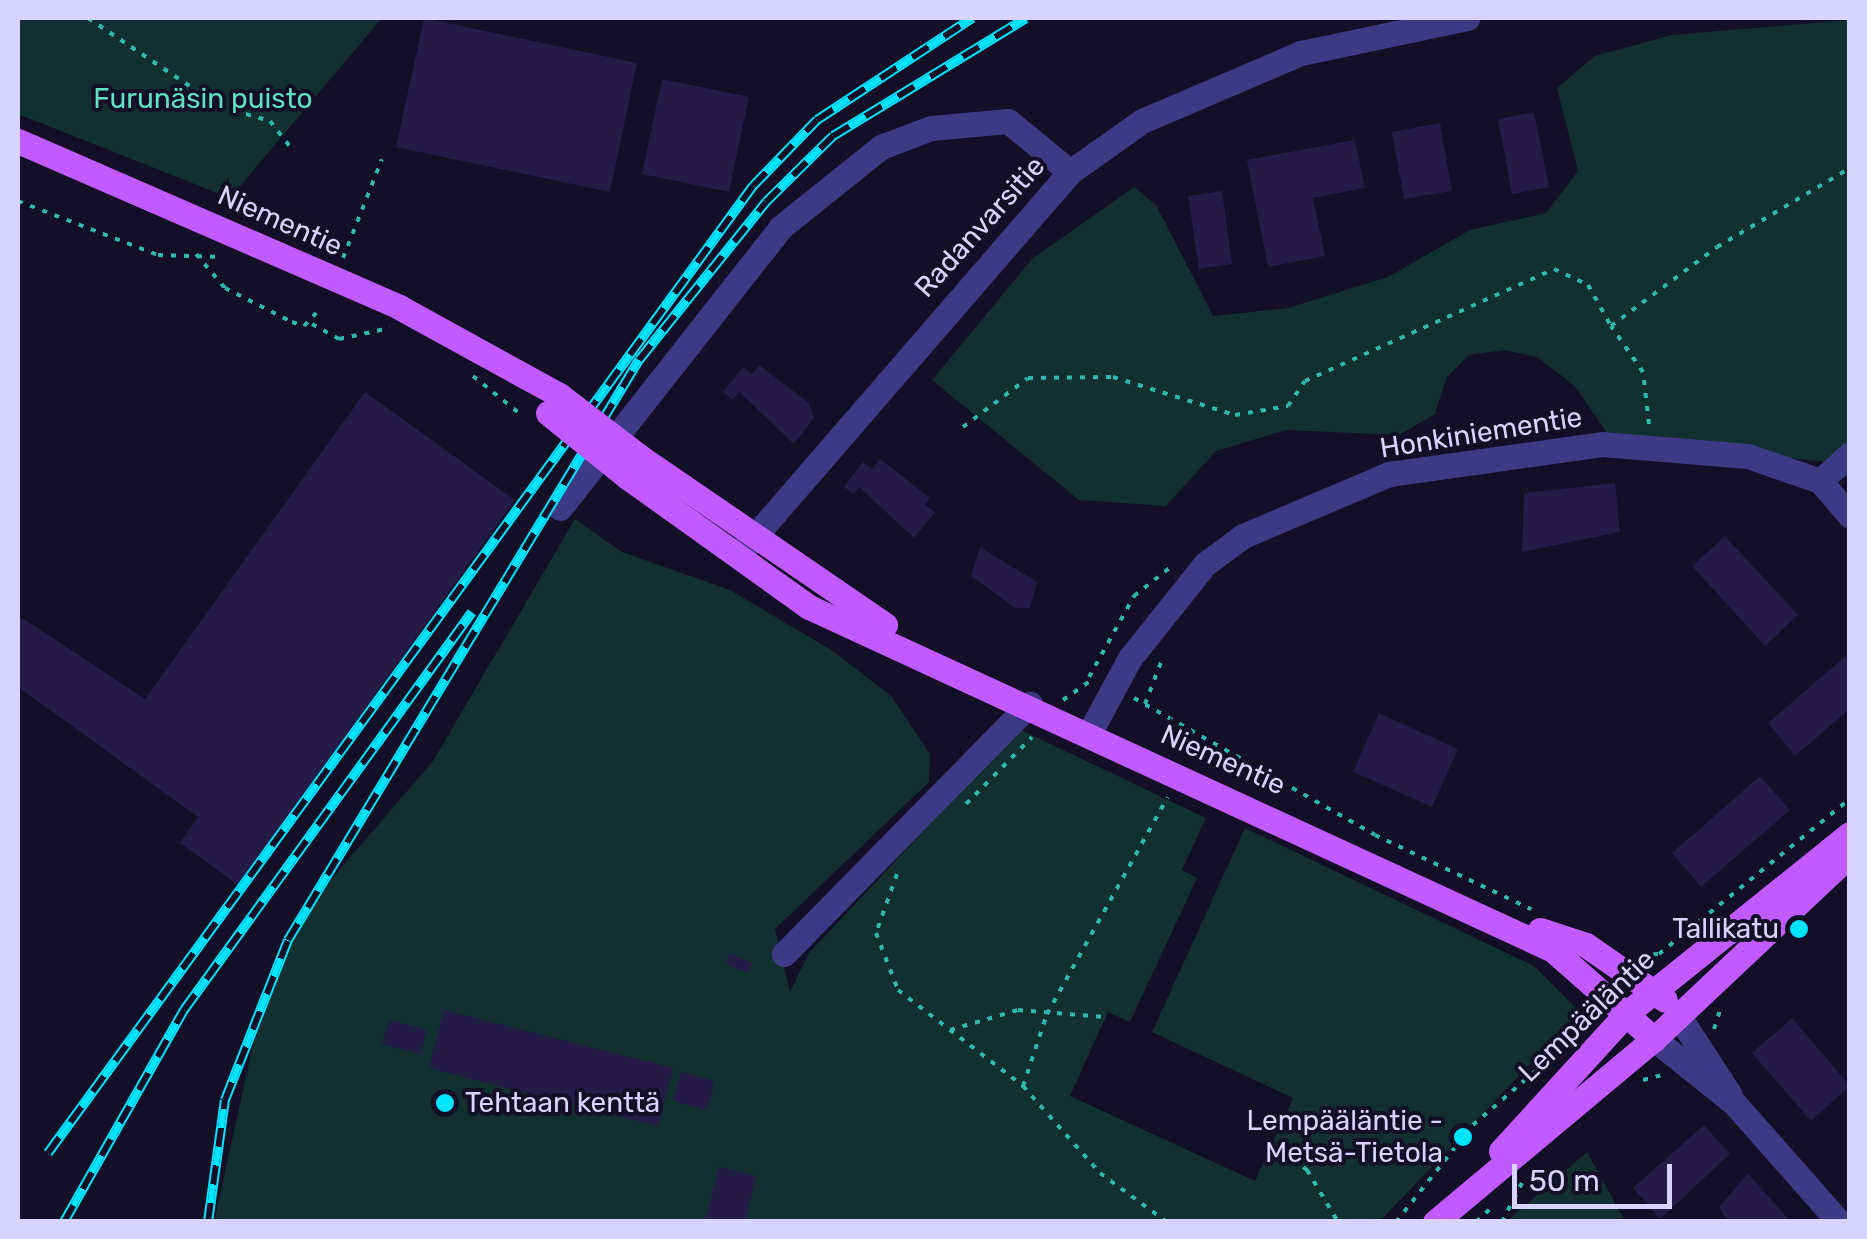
<!DOCTYPE html>
<html>
<head>
<meta charset="utf-8">
<style>
	body { margin:0 }
	#map { position:relative; width:1867px; height:1239px; overflow:hidden; background:#130f26; font-family:Rubik,sans-serif }
	div>[style] { position:absolute }
	.green>* { inset:0; background:#12302f }
	.building>* { inset:0; background:#241b47 }
	.path>* { height:4px; margin-top:-2px; transform-origin:0; background:repeating-linear-gradient(90deg,#2fb8b0 0 5px,transparent 0 13px) }
	.minor>* { height:25px; margin:-12.5px; padding:0 12.5px; transform-origin:12.5px; border-radius:12.5px; background:#3d3a85 }
	.major>* { height:25px; margin:-12.5px; padding:0 12.5px; transform-origin:12.5px; border-radius:12.5px; background:#c25bff }
	.rail>* { height:10px; margin-top:-5px; transform-origin:0; background:repeating-linear-gradient(90deg,#130f26 0 19px,#00e5ff 0 38px); box-sizing:border-box; border-block:2px solid #00e5ff }
	.major-bridge>* { height:25px; margin:-12.5px; padding:0 12.5px; transform-origin:12.5px; border-radius:12.5px; background:#c25bff }
	.dots>* { width:28px; height:28px; translate:-50% -50%; box-sizing:border-box; border:5px solid #130f26; border-radius:50% }
	span { translate:-50% -50%; white-space:nowrap; text-align:center; line-height:1.15; -webkit-text-stroke:8px #130f26; paint-order:stroke }
	.park-label { font-size:28px; color:#5fe0c0 }
	.street-label { font-size:28px; color:#d9d4ff }
	.poi-label { font-size:28px; color:#d9d4ff }
	.right { translate:-100% -50%; text-align:right }
	.left { translate:0 -50%; text-align:left }
	.frame { position:absolute; inset:0; border:20px solid #d9d4ff; pointer-events:none }
	.scale { position:absolute; left:1512px; top:1164px; width:160px; height:45px; box-sizing:border-box; border:5px solid #d9d4ff; border-top:0; padding-left:12px; font-size:30px; line-height:35px; white-space:nowrap; color:#d9d4ff; -webkit-text-stroke:8px #130f26; paint-order:stroke }
</style>
</head>
<body>
<div id="map">
	<div class="green">
		<div style="clip-path:polygon(18px 18px,382px 18px,230px 198px,18px 114px)"></div>
		<div style="clip-path:polygon(1849px 20px,1850px 442px,1829px 462px,1613px 442px,1574px 385px,1537px 357px,1504px 350px,1469px 355px,1447px 377px,1435px 414px,1399px 435px,1286px 430px,1216px 451px,1166px 506px,1079px 500px,932px 380px,1032px 259px,1134px 187px,1156px 205px,1213px 316px,1288px 308px,1388px 277px,1470px 230px,1546px 213px,1578px 171px,1557px 88px,1595px 56px,1672px 35px)"></div>
		<div style="clip-path:polygon(575px 519px,622px 552px,730px 590px,833px 651px,892px 697px,930px 754px,929px 782px,775px 929px,790px 992px,809px 953px,1019px 729px,1206px 818px,1182px 870px,1197px 878px,1130px 1022px,1108px 1012px,1070px 1096px,1255px 1181px,1293px 1098px,1152px 1032px,1245px 828px,1534px 966px,1580px 1012px,1380px 1221px,214px 1222px,253px 1045px,293px 939px,324px 888px,433px 761px)"></div>
		<div style="clip-path:polygon(1587px 1152px,1625px 1221px,1507px 1221px)"></div>
	</div>
	<div class="building">
		<div style="clip-path:polygon(424px 18px,637px 63px,610px 192px,396px 147px)"></div>
		<div style="clip-path:polygon(662px 79px,749px 97px,729px 192px,642px 174px)"></div>
		<div style="clip-path:polygon(1534px 112px,1549px 187px,1512px 194px,1498px 119px)"></div>
		<div style="clip-path:polygon(1440px 123px,1452px 191px,1404px 199px,1392px 132px)"></div>
		<div style="clip-path:polygon(1355px 140px,1365px 188px,1313px 198px,1325px 256px,1268px 267px,1247px 160px)"></div>
		<div style="clip-path:polygon(1222px 191px,1232px 264px,1199px 269px,1188px 196px)"></div>
		<div style="clip-path:polygon(759px 365px,809px 403px,814px 418px,794px 444px,739px 392px,733px 400px,723px 392px,743px 367px,752px 374px)"></div>
		<div style="clip-path:polygon(365px 392px,515px 500px,238px 885px,180px 843px,198px 817px,18px 687px,18px 615px,145px 699px)"></div>
		<div style="clip-path:polygon(880px 459px,930px 498px,925px 505px,935px 512px,914px 538px,859px 487px,854px 494px,844px 487px,863px 462px,872px 469px)"></div>
		<div style="clip-path:polygon(1615px 483px,1620px 532px,1522px 552px,1524px 493px)"></div>
		<div style="clip-path:polygon(1725px 536px,1798px 615px,1765px 646px,1692px 566px)"></div>
		<div style="clip-path:polygon(980px 547px,1037px 582px,1030px 608px,1015px 608px,971px 576px)"></div>
		<div style="clip-path:polygon(1850px 652px,1850px 709px,1795px 756px,1768px 723px)"></div>
		<div style="clip-path:polygon(1379px 713px,1458px 749px,1432px 807px,1353px 772px)"></div>
		<div style="clip-path:polygon(1760px 776px,1790px 810px,1701px 887px,1672px 853px)"></div>
		<div style="clip-path:polygon(730px 953px,752px 963px,748px 973px,726px 963px)"></div>
		<div style="clip-path:polygon(444px 1010px,673px 1068px,658px 1126px,429px 1068px)"></div>
		<div style="clip-path:polygon(1792px 1018px,1850px 1086px,1811px 1121px,1752px 1053px)"></div>
		<div style="clip-path:polygon(389px 1020px,427px 1030px,420px 1054px,382px 1044px)"></div>
		<div style="clip-path:polygon(681px 1072px,715px 1081px,707px 1110px,673px 1101px)"></div>
		<div style="clip-path:polygon(1704px 1125px,1730px 1154px,1660px 1219px,1633px 1188px)"></div>
		<div style="clip-path:polygon(719px 1167px,756px 1176px,745px 1222px,705px 1222px)"></div>
		<div style="clip-path:polygon(1748px 1173px,1791px 1222px,1728px 1222px,1719px 1207px)"></div>
	</div>
	<div class="path">
		<div style="left:88px;top:18px;width:160px;rotate:33.8deg"></div>
		<div style="left:221px;top:107px;width:51px;rotate:15.9deg"></div>
		<div style="left:270px;top:121px;width:39px;rotate:52deg"></div>
		<div style="left:18px;top:201px;width:150px;rotate:21.1deg"></div>
		<div style="left:158px;top:255px;width:64px;rotate:1.8deg"></div>
		<div style="left:196px;top:254px;width:45px;rotate:49.5deg"></div>
		<div style="left:225px;top:288px;width:75px;rotate:26.9deg"></div>
		<div style="left:292px;top:322px;width:13px;rotate:18deg"></div>
		<div style="left:304px;top:326px;width:18px;rotate:-47deg"></div>
		<div style="left:343px;top:258px;width:106px;rotate:-68.5deg"></div>
		<div style="left:312px;top:324px;width:31px;rotate:29deg"></div>
		<div style="left:339px;top:339px;width:52px;rotate:-12.2deg"></div>
		<div style="left:473px;top:376px;width:65px;rotate:38.8deg"></div>
		<div style="left:1649px;top:424px;width:52px;rotate:-96.6deg"></div>
		<div style="left:1643px;top:372px;width:56px;rotate:-124.8deg"></div>
		<div style="left:1611px;top:326px;width:132px;rotate:-36.7deg"></div>
		<div style="left:1717px;top:247px;width:155px;rotate:-30.7deg"></div>
		<div style="left:963px;top:427px;width:81px;rotate:-37deg"></div>
		<div style="left:1028px;top:378px;width:85px;rotate:-0.7deg"></div>
		<div style="left:1113px;top:377px;width:128px;rotate:17.3deg"></div>
		<div style="left:1235px;top:415px;width:54px;rotate:-9.6deg"></div>
		<div style="left:1288px;top:406px;width:30px;rotate:-56deg"></div>
		<div style="left:1305px;top:381px;width:273px;rotate:-24.2deg"></div>
		<div style="left:1554px;top:269px;width:38px;rotate:25deg"></div>
		<div style="left:1588px;top:285px;width:47px;rotate:60.7deg"></div>
		<div style="left:1089px;top:677px;width:93px;rotate:-60.9deg"></div>
		<div style="left:1134px;top:596px;width:48px;rotate:-38.3deg"></div>
		<div style="left:1134px;top:698px;width:277px;rotate:29.6deg"></div>
		<div style="left:1375px;top:835px;width:173px;rotate:25.4deg"></div>
		<div style="left:1063px;top:700px;width:38px;rotate:-35deg"></div>
		<div style="left:1145px;top:704px;width:50px;rotate:-69deg"></div>
		<div style="left:966px;top:804px;width:94px;rotate:-45.4deg"></div>
		<div style="left:897px;top:874px;width:63px;rotate:109.6deg"></div>
		<div style="left:876px;top:933px;width:61px;rotate:68.9deg"></div>
		<div style="left:898px;top:990px;width:158px;rotate:37.5deg"></div>
		<div style="left:1023px;top:1086px;width:116px;rotate:48.5deg"></div>
		<div style="left:1100px;top:1173px;width:83px;rotate:36.2deg"></div>
		<div style="left:1640px;top:955px;width:19px;rotate:-3deg"></div>
		<div style="left:1659px;top:954px;width:246px;rotate:-39.1deg"></div>
		<div style="left:1579px;top:1029px;width:20px;rotate:-81deg"></div>
		<div style="left:1714px;top:1029px;width:20px;rotate:-72deg"></div>
		<div style="left:950px;top:1030px;width:71px;rotate:-16.4deg"></div>
		<div style="left:1018px;top:1010px;width:87px;rotate:4.6deg"></div>
		<div style="left:1643px;top:1080px;width:20px;rotate:-15deg"></div>
		<div style="left:1023px;top:1086px;width:76px;rotate:-71.6deg"></div>
		<div style="left:1047px;top:1014px;width:248px;rotate:-60.9deg"></div>
		<div style="left:1272px;top:1144px;width:44px;rotate:36.6deg"></div>
		<div style="left:1307px;top:1170px;width:61px;rotate:59.2deg"></div>
		<div style="left:1396px;top:1222px;width:124px;rotate:-51.6deg"></div>
		<div style="left:1473px;top:1125px;width:119px;rotate:-40.9deg"></div>
		<div style="left:1476px;top:1222px;width:21px;rotate:-43deg"></div>
		<div style="left:1502px;top:1222px;width:48px;rotate:-62.9deg"></div>
	</div>
	<div class="minor">
		<div style="left:1820px;top:481px;width:40px;rotate:-42deg"></div>
		<div style="left:560px;top:508px;width:357px;rotate:-51.8deg"></div>
		<div style="left:781px;top:227px;width:128px;rotate:-38.7deg"></div>
		<div style="left:881px;top:147px;width:53px;rotate:-20.8deg"></div>
		<div style="left:931px;top:128px;width:77px;rotate:-5.2deg"></div>
		<div style="left:1008px;top:121px;width:80px;rotate:39.4deg"></div>
		<div style="left:741px;top:552px;width:503px;rotate:-49.11deg"></div>
		<div style="left:1070px;top:172px;width:88px;rotate:-35.3deg"></div>
		<div style="left:1142px;top:121px;width:173px;rotate:-23.2deg"></div>
		<div style="left:1301px;top:53px;width:170px;rotate:-11.9deg"></div>
		<div style="left:1091px;top:730px;width:82px;rotate:-61.6deg"></div>
		<div style="left:1130px;top:658px;width:120px;rotate:-51.4deg"></div>
		<div style="left:1205px;top:564px;width:47px;rotate:-36.4deg"></div>
		<div style="left:1243px;top:536px;width:159px;rotate:-23deg"></div>
		<div style="left:1389px;top:474px;width:215px;rotate:-8deg"></div>
		<div style="left:1602px;top:444px;width:146px;rotate:4.7deg"></div>
		<div style="left:1748px;top:456px;width:76px;rotate:19.1deg"></div>
		<div style="left:1820px;top:481px;width:46px;rotate:49.4deg"></div>
		<div style="left:784px;top:954px;width:351px;rotate:-45.5deg"></div>
		<div style="left:1678px;top:1015px;width:95px;rotate:57deg"></div>
		<div style="left:1654px;top:1039px;width:104px;rotate:38.7deg"></div>
		<div style="left:1735px;top:1104px;width:157px;rotate:48.6deg"></div>
	</div>
	<div class="major">
		<div style="left:18px;top:141px;width:416px;rotate:23.5deg"></div>
		<div style="left:399px;top:307px;width:183px;rotate:28.8deg"></div>
		<div style="left:640px;top:457px;width:297px;rotate:34.4deg"></div>
		<div style="left:626px;top:476px;width:225px;rotate:35.6deg"></div>
		<div style="left:809px;top:607px;width:819px;rotate:24.75deg"></div>
		<div style="left:1553px;top:950px;width:135px;rotate:41.4deg"></div>
		<div style="left:1540px;top:930px;width:48px;rotate:18.1deg"></div>
		<div style="left:1586px;top:945px;width:96px;rotate:34.8deg"></div>
		<div style="left:1501px;top:1151px;width:187px;rotate:-47.6deg"></div>
		<div style="left:1627px;top:1013px;width:286px;rotate:-38.8deg"></div>
		<div style="left:1435px;top:1222px;width:285px;rotate:-39.9deg"></div>
		<div style="left:1654px;top:1039px;width:270px;rotate:-43.3deg"></div>
	</div>
	<div class="rail">
		<div style="left:48px;top:1153px;width:1197px;rotate:-53.91deg"></div>
		<div style="left:753px;top:186px;width:92px;rotate:-45.9deg"></div>
		<div style="left:817px;top:120px;width:186px;rotate:-33.3deg"></div>
		<div style="left:64px;top:1222px;width:244px;rotate:-60.5deg"></div>
		<div style="left:184px;top:1010px;width:491px;rotate:-54.1deg"></div>
		<div style="left:208px;top:1222px;width:123px;rotate:-82.1deg"></div>
		<div style="left:225px;top:1100px;width:172px;rotate:-68.5deg"></div>
		<div style="left:288px;top:940px;width:678px;rotate:-58.82deg"></div>
		<div style="left:639px;top:360px;width:203px;rotate:-51.2deg"></div>
		<div style="left:766px;top:202px;width:94px;rotate:-44.6deg"></div>
		<div style="left:833px;top:136px;width:226px;rotate:-31.4deg"></div>
	</div>
	<div class="major-bridge">
		<div style="left:559px;top:395px;width:102px;rotate:37.4deg"></div>
		<div style="left:548px;top:413px;width:100px;rotate:38.9deg"></div>
	</div>
	<div class="dots">
		<div style="left:1799px;top:929px;background:#00e5ff"></div>
		<div style="left:445px;top:1103px;background:#00e5ff"></div>
		<div style="left:1463px;top:1137px;background:#00e5ff"></div>
	</div>
	<div class="park-label">
		<span style="left:203px;top:99px">Furunäsin puisto</span>
	</div>
	<div class="street-label">
		<span style="left:280px;top:221px;rotate:24deg">Niementie</span>
		<span style="left:980px;top:227px;rotate:-48deg">Radanvarsitie</span>
		<span style="left:1481px;top:433px;rotate:-9deg">Honkiniementie</span>
		<span style="left:1223px;top:760px;rotate:24deg">Niementie</span>
		<span style="left:1587px;top:1016px;rotate:-44deg">Lempääläntie</span>
	</div>
	<div class="poi-label">
		<span class="right" style="left:1779px;top:929px">Tallikatu</span>
		<span class="left" style="left:465px;top:1103px">Tehtaan kenttä</span>
		<span class="right" style="left:1443px;top:1137px">Lempääläntie -<br>Metsä-Tietola</span>
	</div>
	<div class="frame"></div>
	<div class="scale">50 m</div>
</div>
</body>
</html>
